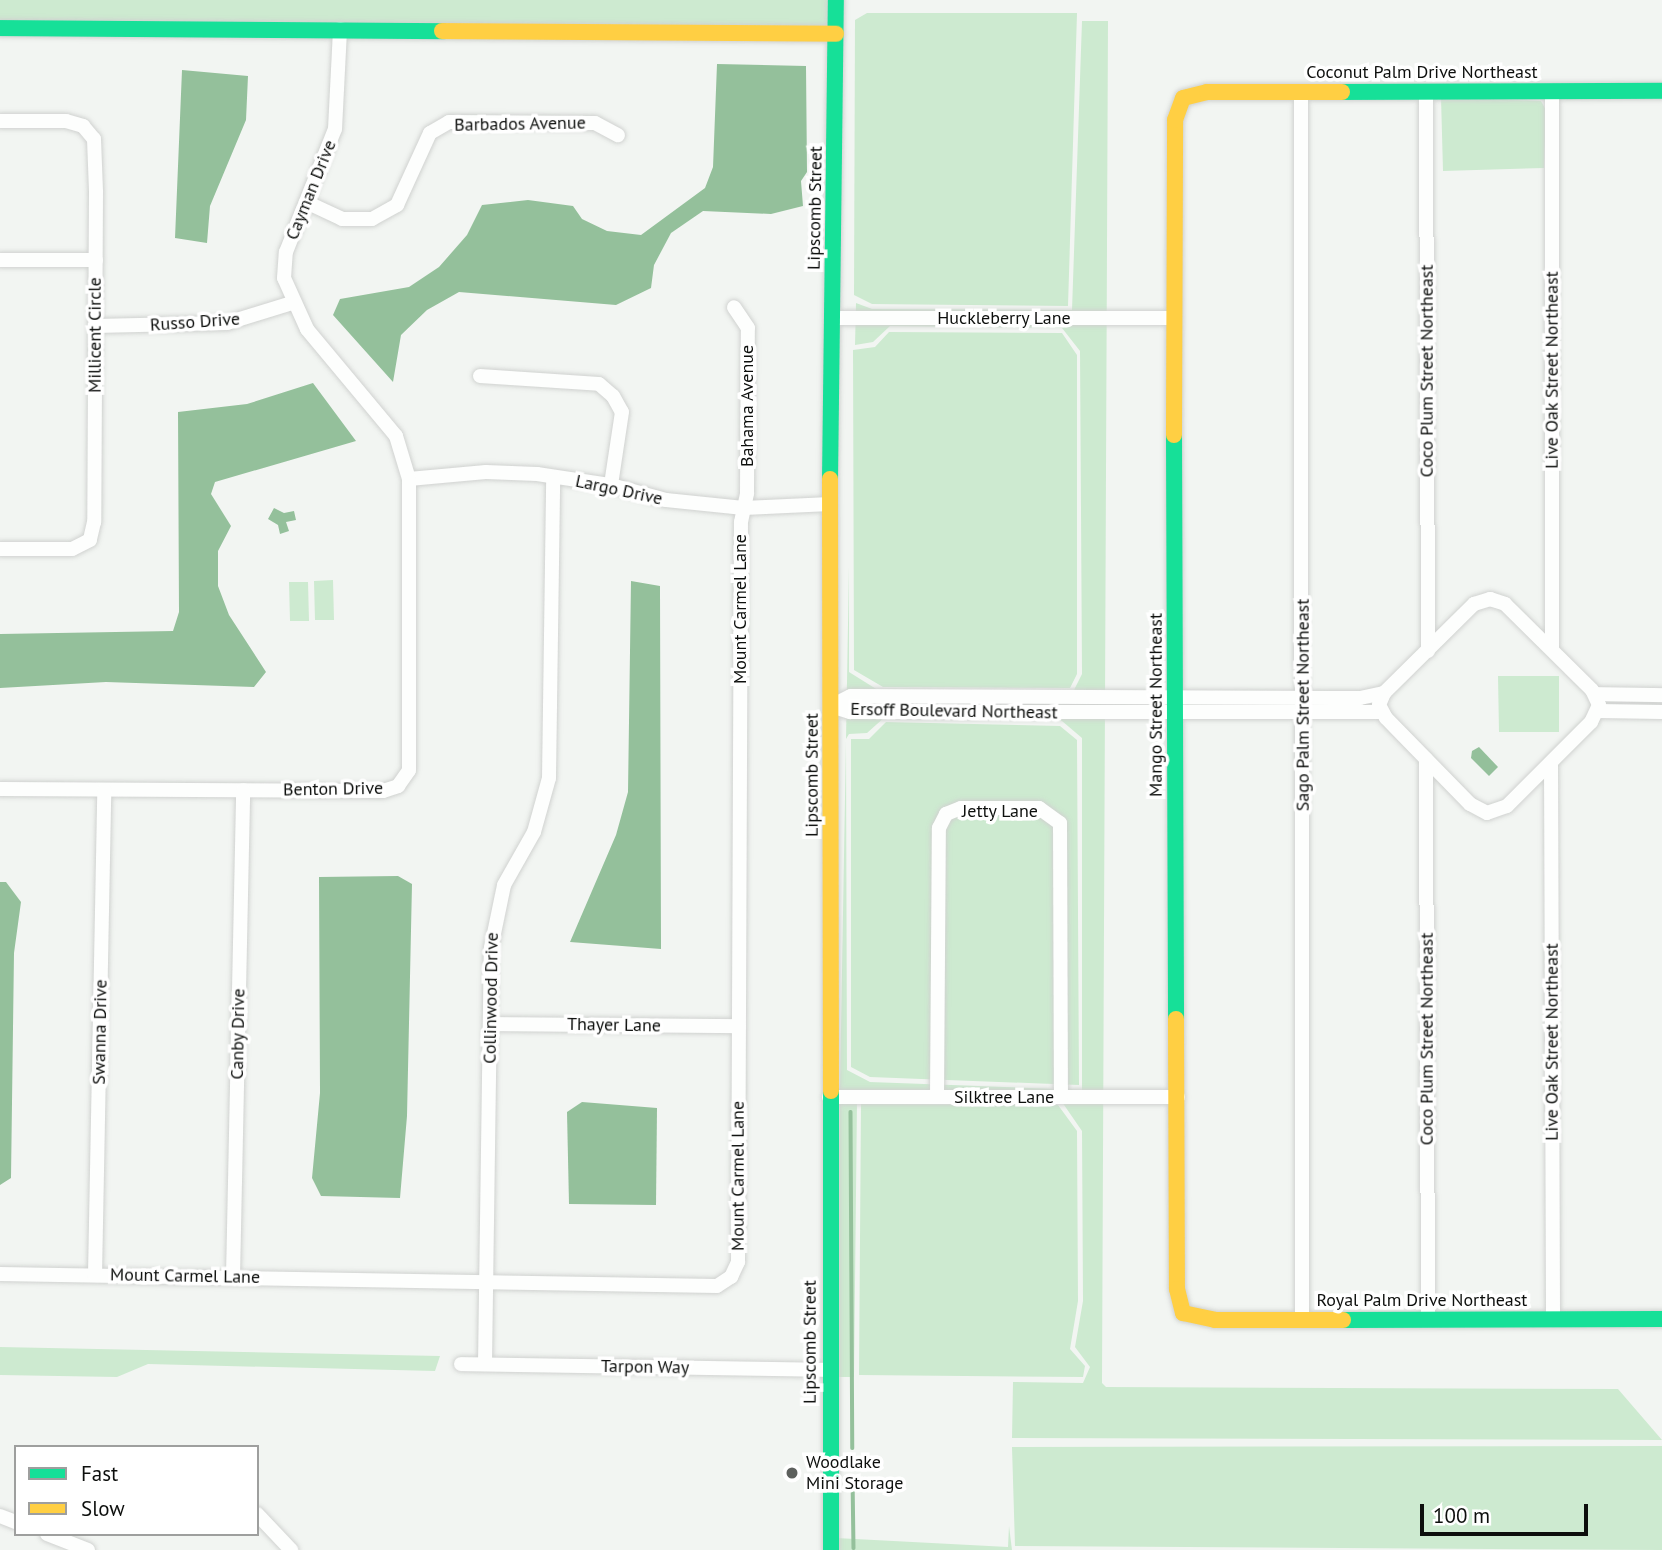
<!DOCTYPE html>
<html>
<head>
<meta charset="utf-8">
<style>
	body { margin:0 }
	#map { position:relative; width:1662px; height:1550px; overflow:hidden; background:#f2f5f2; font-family:"PT Sans",sans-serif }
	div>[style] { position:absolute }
	.green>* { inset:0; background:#cdead0 }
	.water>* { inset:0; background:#94c09b }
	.stream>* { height:3.5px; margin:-1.75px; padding:0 1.75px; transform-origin:1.75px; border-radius:1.75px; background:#94c09b }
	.roads { filter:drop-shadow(0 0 2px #d0d2d0) drop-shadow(0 0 2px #d0d2d0) }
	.street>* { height:14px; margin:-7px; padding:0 7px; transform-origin:7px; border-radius:7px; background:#fdfefd }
	.fast>* { height:16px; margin:-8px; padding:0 8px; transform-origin:8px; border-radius:8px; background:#16e098 }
	.slow>* { height:16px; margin:-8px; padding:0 8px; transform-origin:8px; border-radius:8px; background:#ffcf43 }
	.dots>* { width:19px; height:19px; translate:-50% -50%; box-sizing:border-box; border:4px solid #fff; border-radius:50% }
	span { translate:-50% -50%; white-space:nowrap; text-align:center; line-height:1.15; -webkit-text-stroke:7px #fff; paint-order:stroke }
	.street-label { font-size:18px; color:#0d0f0d }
	.poi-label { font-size:18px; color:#0d0f0d }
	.left { translate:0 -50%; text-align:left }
	.legend { position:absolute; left:14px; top:1445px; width:245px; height:91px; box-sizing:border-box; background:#fff; border:2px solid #9e9f9e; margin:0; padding:9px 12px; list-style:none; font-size:21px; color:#0d0f0d }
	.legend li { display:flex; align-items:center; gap:14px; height:35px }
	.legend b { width:35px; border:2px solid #9e9f9e }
	.scale { position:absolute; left:1420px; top:1504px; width:168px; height:32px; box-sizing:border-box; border:4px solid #0d0f0d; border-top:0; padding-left:9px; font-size:21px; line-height:24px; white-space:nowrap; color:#0d0f0d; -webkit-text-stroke:5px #fff; paint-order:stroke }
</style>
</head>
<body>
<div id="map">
	<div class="green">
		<div style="clip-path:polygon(0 0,836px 0,836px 34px,0 28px)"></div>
		<div style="clip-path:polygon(867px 13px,1077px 13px,1068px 306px,872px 304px,854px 295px,855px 20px)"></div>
		<div style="clip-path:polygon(evenodd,1082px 21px,1108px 21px,1102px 1383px,1106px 1387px,1618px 1389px,1662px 1440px,1012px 1438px,1013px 1382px,1083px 1383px,1090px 1367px,1075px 1347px,1083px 1301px,1082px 1131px,1062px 1102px,857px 1101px,854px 1377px,835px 1377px,849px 566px,849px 672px,881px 692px,1074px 690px,1082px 674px,1080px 351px,1062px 328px,890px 326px,873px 342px,855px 345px,856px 303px,872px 309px,1072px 310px,1082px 21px,886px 716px,1062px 721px,1082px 738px,1082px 1090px,870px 1082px,847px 1070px,846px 739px,849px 734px,867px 733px,886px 716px)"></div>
		<div style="clip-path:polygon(1441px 97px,1541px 101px,1546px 110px,1544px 168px,1443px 171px)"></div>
		<div style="clip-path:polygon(889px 332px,1062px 333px,1077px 355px,1077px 674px,1070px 688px,883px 687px,854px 670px,853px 350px,875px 347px)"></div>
		<div style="clip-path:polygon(333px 580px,334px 620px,315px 620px,314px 581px)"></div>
		<div style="clip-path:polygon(289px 582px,308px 582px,309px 621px,290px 621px)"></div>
		<div style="clip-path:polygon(1498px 676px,1559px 676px,1559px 732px,1499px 732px)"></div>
		<div style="clip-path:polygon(886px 722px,1060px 726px,1077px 740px,1079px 1085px,870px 1077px,851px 1067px,851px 739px,869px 739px)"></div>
		<div style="clip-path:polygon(861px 1104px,1058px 1105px,1077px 1131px,1078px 1301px,1070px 1349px,1085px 1366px,1083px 1377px,859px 1375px)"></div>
		<div style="clip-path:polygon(0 1347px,440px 1356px,435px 1371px,148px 1364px,117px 1377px,0 1375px)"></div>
		<div style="clip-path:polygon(1662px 1446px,1662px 1550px,1015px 1546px,1012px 1447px)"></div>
		<div style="clip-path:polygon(1009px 1526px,1012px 1550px,836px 1550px,836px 1538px,1008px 1547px)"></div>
	</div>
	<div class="water">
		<div style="clip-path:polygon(717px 64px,806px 66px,807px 172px,801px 181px,803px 206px,771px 214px,703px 211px,671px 233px,654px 265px,651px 288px,616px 305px,459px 292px,427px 310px,401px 335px,393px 382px,333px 315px,340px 299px,409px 287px,439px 267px,467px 235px,482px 205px,528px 200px,573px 206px,582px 219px,607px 231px,641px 235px,705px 188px,713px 167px)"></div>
		<div style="clip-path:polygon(182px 70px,248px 76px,246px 120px,210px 206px,207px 243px,175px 238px)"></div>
		<div style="clip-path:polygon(313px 383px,356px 441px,215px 482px,211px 494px,231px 526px,218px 551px,218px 586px,229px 615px,266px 672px,254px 687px,106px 682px,0 688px,0 634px,173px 631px,179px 612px,178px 412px,247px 404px)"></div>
		<div style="clip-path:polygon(274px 508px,284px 513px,294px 511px,296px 520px,286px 522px,289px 531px,280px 534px,278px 525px,268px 519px)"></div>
		<div style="clip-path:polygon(631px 581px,660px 586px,661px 949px,570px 942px,616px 835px,628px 792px)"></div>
		<div style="clip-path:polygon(1479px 747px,1498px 767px,1489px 776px,1471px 758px,1472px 751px)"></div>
		<div style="clip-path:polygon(398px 876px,412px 884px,407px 1116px,400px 1198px,321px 1196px,312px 1178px,320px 1093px,319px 877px)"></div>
		<div style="clip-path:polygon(0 882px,6px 882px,21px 902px,14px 953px,11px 1178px,0 1185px)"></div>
		<div style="clip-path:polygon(582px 1102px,657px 1108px,656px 1205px,569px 1204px,567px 1112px)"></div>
	</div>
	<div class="stream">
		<div style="left:851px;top:1112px;width:336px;rotate:89.7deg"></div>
		<div style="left:853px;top:1477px;width:71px;rotate:89.2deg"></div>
	</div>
	<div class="roads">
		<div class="street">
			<div style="left:1301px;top:91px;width:1228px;rotate:89.95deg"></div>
			<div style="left:1426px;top:91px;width:560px;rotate:89.8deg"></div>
			<div style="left:0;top:121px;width:66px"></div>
			<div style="left:66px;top:121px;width:18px;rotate:16deg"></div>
			<div style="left:83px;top:126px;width:17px;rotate:50deg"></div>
			<div style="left:94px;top:139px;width:53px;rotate:87.8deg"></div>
			<div style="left:96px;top:192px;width:330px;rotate:90.3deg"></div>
			<div style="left:94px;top:522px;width:18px;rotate:103deg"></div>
			<div style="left:90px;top:540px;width:20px;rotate:153deg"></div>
			<div style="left:72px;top:549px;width:72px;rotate:180deg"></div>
			<div style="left:306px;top:202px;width:40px;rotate:25deg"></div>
			<div style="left:342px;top:219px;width:30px"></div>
			<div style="left:372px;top:219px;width:29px;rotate:-29deg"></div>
			<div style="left:397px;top:205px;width:79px;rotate:-65.4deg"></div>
			<div style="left:430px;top:133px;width:22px;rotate:-30deg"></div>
			<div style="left:449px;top:122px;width:146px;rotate:0.4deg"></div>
			<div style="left:595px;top:123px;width:26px;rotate:28deg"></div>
			<div style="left:0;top:260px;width:96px"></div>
			<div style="left:833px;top:318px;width:342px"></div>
			<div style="left:95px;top:326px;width:132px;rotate:-1.3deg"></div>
			<div style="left:227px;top:323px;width:68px;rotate:-17.1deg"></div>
			<div style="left:480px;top:376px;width:119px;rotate:3.8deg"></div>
			<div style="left:599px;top:384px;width:18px;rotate:41deg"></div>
			<div style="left:613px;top:396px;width:18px;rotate:61deg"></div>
			<div style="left:622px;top:412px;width:74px;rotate:98.6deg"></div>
			<div style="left:409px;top:479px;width:77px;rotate:-5.2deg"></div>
			<div style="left:486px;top:472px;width:51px;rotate:2.2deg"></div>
			<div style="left:537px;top:474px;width:75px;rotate:8.5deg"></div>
			<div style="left:611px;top:485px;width:57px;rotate:15.3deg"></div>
			<div style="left:666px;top:500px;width:78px;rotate:5.9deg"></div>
			<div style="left:744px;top:508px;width:86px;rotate:-2.7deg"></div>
			<div style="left:1490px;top:599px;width:16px;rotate:18deg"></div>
			<div style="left:1505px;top:604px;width:122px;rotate:44.7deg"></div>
			<div style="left:1592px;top:690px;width:17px;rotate:65deg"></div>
			<div style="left:1599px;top:705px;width:19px;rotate:115deg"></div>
			<div style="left:1591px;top:722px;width:119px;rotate:135deg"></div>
			<div style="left:1507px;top:806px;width:21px;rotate:161deg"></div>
			<div style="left:1487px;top:813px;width:19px;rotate:-152deg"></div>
			<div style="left:1470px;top:804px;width:120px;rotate:-134.3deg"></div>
			<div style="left:1386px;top:718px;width:15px;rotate:-118deg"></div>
			<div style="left:1379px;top:705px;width:13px;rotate:-67deg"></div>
			<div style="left:1384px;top:693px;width:127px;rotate:-44.7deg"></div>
			<div style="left:1474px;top:604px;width:17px;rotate:-17deg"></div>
			<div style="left:1552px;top:649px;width:558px;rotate:-90deg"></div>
			<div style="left:1595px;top:694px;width:67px;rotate:0.9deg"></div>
			<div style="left:831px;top:706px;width:22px;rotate:-27deg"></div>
			<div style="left:851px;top:696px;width:509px;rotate:0.23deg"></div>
			<div style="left:1360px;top:698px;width:25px;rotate:-12deg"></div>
			<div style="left:831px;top:706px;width:20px;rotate:18deg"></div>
			<div style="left:850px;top:712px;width:530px"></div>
			<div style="left:1598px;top:711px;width:64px;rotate:0.9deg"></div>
			<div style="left:1426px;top:759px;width:561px;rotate:89.8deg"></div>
			<div style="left:1551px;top:764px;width:555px;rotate:89.79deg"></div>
			<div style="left:0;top:789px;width:383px;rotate:0.3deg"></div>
			<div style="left:383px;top:791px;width:16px;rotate:-18deg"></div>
			<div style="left:398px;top:786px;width:19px;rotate:-55deg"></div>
			<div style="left:409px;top:770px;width:291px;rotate:-90deg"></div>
			<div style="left:409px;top:479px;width:45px;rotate:-106.8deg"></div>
			<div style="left:396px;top:436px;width:139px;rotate:-129.8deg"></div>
			<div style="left:307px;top:329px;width:56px;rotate:-114.3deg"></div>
			<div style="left:284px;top:278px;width:26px;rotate:-86deg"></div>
			<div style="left:286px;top:252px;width:132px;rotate:-68.3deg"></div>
			<div style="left:335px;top:129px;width:100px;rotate:-87.1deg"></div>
			<div style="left:490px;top:1024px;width:249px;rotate:0.5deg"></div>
			<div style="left:829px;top:1097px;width:349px"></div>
			<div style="left:937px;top:1097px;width:269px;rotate:-89.6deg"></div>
			<div style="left:939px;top:828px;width:16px;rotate:-63deg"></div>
			<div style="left:946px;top:814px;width:16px;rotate:-22deg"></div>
			<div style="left:961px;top:808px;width:78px"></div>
			<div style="left:1039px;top:808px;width:26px;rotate:36deg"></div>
			<div style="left:1060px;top:823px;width:274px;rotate:89.8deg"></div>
			<div style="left:0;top:1274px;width:717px;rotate:0.96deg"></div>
			<div style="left:717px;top:1286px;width:17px;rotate:-33deg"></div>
			<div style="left:731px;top:1277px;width:17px;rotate:-65deg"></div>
			<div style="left:738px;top:1262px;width:740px;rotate:-89.77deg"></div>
			<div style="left:741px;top:522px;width:30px;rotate:-78deg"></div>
			<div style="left:747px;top:493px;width:165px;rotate:-89.7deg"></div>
			<div style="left:748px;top:328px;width:25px;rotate:-124deg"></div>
			<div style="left:95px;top:1275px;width:485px;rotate:-88.9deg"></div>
			<div style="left:233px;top:1277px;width:487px;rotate:-88.8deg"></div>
			<div style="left:461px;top:1364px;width:368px;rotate:0.9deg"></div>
			<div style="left:485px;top:1364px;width:416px;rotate:-89.2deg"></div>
			<div style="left:491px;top:948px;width:64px;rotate:-78.3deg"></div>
			<div style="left:504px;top:885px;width:61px;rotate:-60.5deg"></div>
			<div style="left:534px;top:832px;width:56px;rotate:-74.5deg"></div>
			<div style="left:549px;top:778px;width:301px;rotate:-89.2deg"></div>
			<div style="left:257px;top:1514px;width:50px;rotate:46.6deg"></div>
			<div style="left:0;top:1516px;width:17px;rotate:21deg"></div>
			<div style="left:47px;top:1534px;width:44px;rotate:21.3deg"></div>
		</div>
		<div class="fast">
			<div style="left:0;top:28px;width:442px;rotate:0.4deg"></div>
			<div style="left:1342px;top:92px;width:320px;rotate:-0.2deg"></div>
			<div style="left:1174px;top:435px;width:584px;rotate:89.8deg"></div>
			<div style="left:830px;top:479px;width:479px;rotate:-89.3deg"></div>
			<div style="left:831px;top:1091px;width:459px;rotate:90deg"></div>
			<div style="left:1343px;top:1320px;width:319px;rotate:-0.2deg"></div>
		</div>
		<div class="slow">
			<div style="left:442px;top:31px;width:394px;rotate:0.4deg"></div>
			<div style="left:1174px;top:435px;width:315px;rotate:-89.8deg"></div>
			<div style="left:1175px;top:120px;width:23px;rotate:-70deg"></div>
			<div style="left:1183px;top:98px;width:25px;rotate:-14deg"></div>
			<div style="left:1207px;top:92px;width:135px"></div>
			<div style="left:830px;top:479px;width:612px;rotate:89.91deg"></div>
			<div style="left:1176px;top:1019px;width:270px;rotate:89.8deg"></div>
			<div style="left:1177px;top:1289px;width:25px;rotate:76deg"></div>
			<div style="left:1183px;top:1313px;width:33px;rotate:12deg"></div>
			<div style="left:1215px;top:1320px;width:128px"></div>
		</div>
	</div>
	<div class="dots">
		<div style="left:792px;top:1473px;background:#5d605d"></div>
	</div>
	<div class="street-label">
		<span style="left:1422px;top:72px">Coconut Palm Drive Northeast</span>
		<span style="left:520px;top:124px;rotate:-1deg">Barbados Avenue</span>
		<span style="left:311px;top:190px;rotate:-68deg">Cayman Drive</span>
		<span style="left:815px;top:208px;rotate:-89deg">Lipscomb Street</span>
		<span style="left:1004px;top:318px">Huckleberry Lane</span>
		<span style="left:195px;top:322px;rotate:-4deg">Russo Drive</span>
		<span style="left:95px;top:335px;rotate:-90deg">Millicent Circle</span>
		<span style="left:1552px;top:370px;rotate:-90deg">Live Oak Street Northeast</span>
		<span style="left:1427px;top:371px;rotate:-90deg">Coco Plum Street Northeast</span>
		<span style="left:747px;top:406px;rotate:-90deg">Bahama Avenue</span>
		<span style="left:619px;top:490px;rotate:12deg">Largo Drive</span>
		<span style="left:740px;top:609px;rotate:-90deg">Mount Carmel Lane</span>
		<span style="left:1156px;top:705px;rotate:-90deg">Mango Street Northeast</span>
		<span style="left:1303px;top:705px;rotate:-90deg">Sago Palm Street Northeast</span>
		<span style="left:954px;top:711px;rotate:1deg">Ersoff Boulevard Northeast</span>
		<span style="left:812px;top:775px;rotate:-90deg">Lipscomb Street</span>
		<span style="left:333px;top:789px;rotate:-1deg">Benton Drive</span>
		<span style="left:1000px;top:811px">Jetty Lane</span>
		<span style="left:491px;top:998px;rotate:-89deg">Collinwood Drive</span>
		<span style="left:614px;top:1025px;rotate:1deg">Thayer Lane</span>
		<span style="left:100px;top:1032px;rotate:-89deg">Swanna Drive</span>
		<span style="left:238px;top:1034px;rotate:-89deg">Canby Drive</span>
		<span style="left:1427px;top:1039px;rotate:-90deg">Coco Plum Street Northeast</span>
		<span style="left:1552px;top:1042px;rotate:-90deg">Live Oak Street Northeast</span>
		<span style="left:1004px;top:1097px">Silktree Lane</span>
		<span style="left:738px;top:1176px;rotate:-90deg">Mount Carmel Lane</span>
		<span style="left:185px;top:1276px;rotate:1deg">Mount Carmel Lane</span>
		<span style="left:1422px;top:1300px">Royal Palm Drive Northeast</span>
		<span style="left:810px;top:1342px;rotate:-90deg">Lipscomb Street</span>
		<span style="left:645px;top:1367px;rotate:1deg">Tarpon Way</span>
	</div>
	<div class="poi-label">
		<span class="left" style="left:806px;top:1473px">Woodlake<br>Mini Storage</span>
	</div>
	<ul class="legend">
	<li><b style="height:9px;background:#16e098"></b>Fast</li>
	<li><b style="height:9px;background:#ffcf43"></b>Slow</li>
	</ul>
	<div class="scale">100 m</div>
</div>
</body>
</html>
